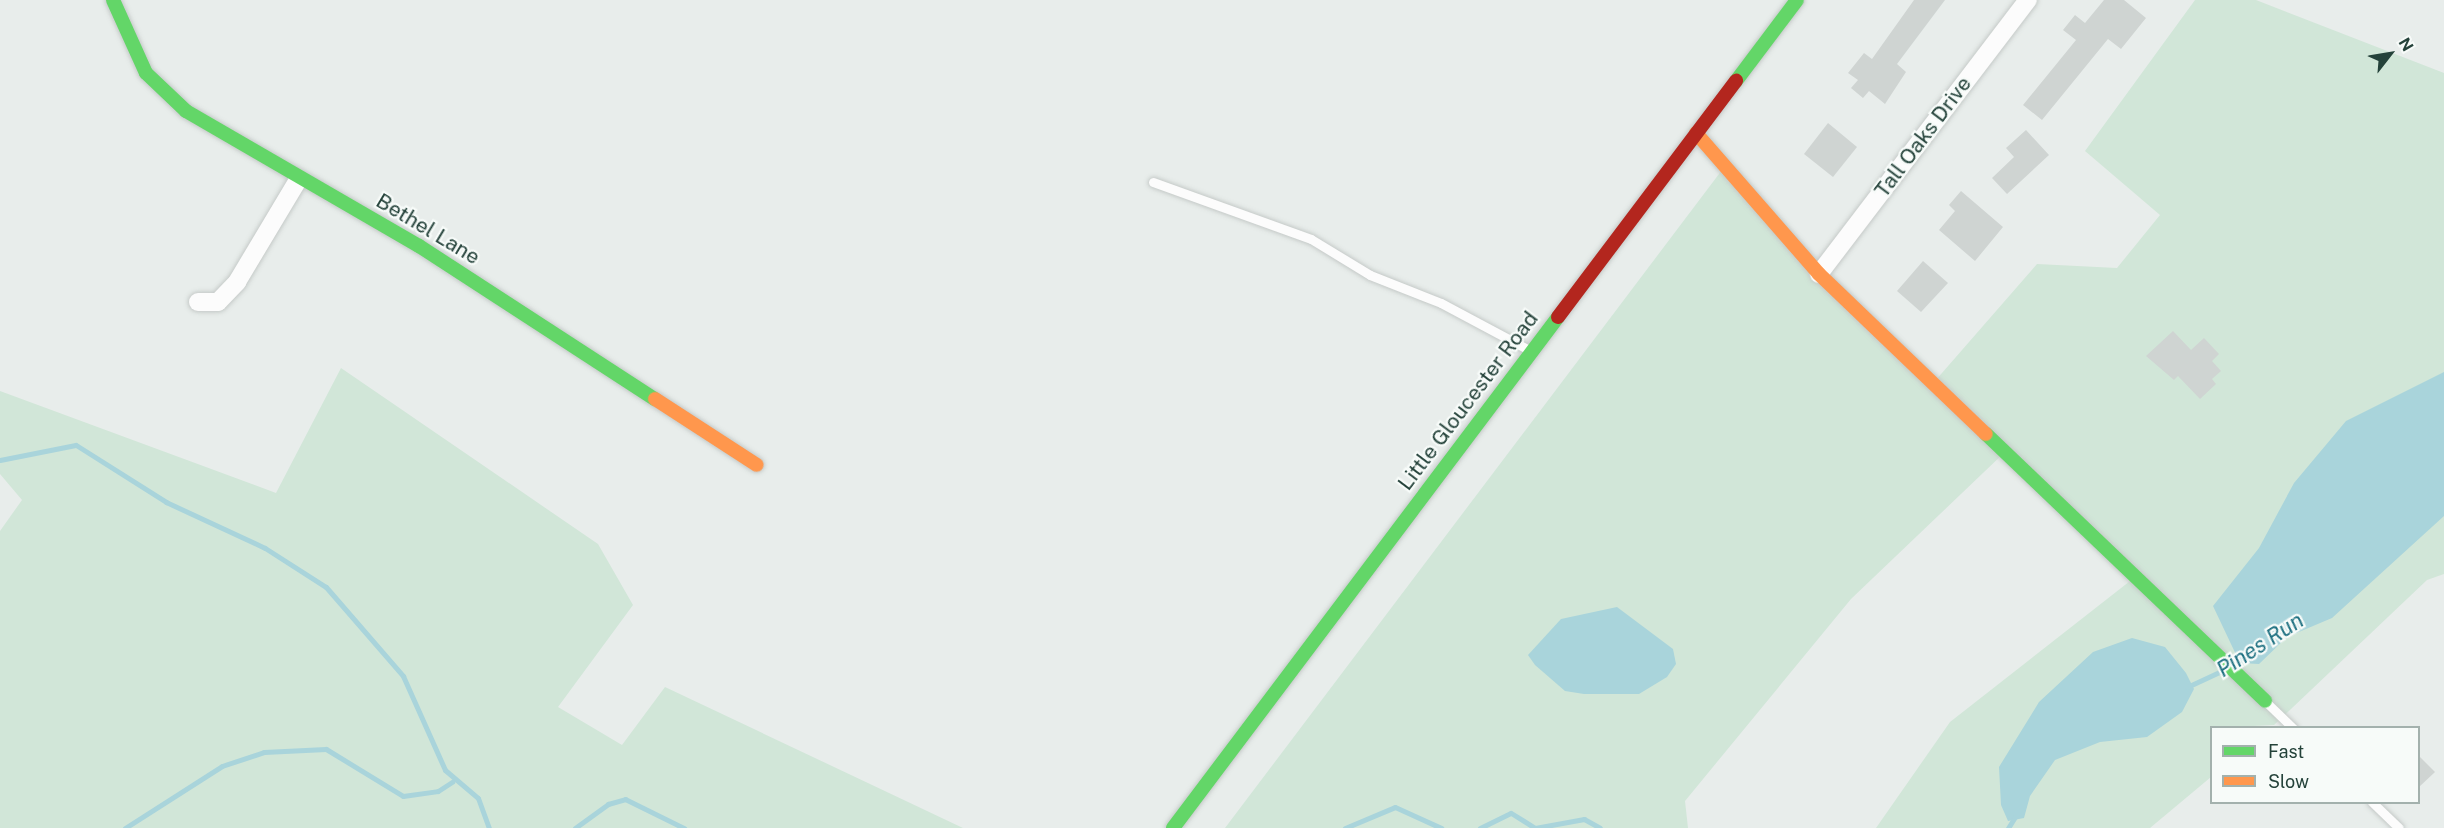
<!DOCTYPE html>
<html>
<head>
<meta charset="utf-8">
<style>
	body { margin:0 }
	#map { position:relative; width:2444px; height:828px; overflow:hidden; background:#e8edeb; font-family:"Public Sans",sans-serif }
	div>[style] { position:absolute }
	.green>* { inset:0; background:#d1e6d8 }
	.water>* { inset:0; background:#a9d4db }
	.stream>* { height:5px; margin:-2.5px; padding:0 2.5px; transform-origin:2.5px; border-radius:2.5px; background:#a9d4db }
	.building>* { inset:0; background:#cfd4d2 }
	.roads { filter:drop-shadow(0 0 2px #c5cac8) drop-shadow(0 0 2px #c5cac8) }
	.lane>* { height:9px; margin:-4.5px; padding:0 4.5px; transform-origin:4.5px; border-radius:4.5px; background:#fcfcfc }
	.street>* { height:18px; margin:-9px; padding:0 9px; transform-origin:9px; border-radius:9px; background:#fcfcfc }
	.fast>* { height:14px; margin:-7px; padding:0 7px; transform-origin:7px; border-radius:7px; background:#63d668 }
	.slow>* { height:14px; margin:-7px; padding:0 7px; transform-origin:7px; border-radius:7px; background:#ff974d }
	.jam>* { height:14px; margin:-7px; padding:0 7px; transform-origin:7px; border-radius:7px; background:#b3261e }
	span { translate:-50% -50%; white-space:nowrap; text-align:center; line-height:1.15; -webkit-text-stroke:4.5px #f7fbf9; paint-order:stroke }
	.street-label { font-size:21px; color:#24423a }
	.water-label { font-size:22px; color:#1c6f80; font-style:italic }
	.legend { position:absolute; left:2210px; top:726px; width:210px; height:78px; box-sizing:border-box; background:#f7fbf9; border:2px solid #a3b1ad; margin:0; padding:8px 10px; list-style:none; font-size:18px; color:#24423a }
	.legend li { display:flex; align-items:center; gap:12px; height:30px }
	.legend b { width:30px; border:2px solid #a3b1ad }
	.north { position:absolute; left:2360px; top:24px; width:60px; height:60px; -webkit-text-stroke:4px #f7fbf9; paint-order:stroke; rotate:59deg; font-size:16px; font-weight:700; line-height:24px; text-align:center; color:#24423a }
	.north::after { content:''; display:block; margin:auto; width:21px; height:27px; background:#24423a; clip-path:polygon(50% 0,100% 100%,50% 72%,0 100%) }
</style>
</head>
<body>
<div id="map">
	<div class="green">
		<div style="clip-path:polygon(2195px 0,2256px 0,2444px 73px,2444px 574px,2427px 580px,2274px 725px,2212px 728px,2211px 777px,2150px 828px,1876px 828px,1950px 722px,2139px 574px,2005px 452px,1851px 599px,1685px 801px,1688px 828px,1225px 828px,1722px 170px,1935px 381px,2037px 264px,2117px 268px,2160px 215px,2085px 151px)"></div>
		<div style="clip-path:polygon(341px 368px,598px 544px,633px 605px,558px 707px,622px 745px,665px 687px,963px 828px,0 828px,0 531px,22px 500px,0 474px,0 391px,276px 493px)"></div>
	</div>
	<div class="water">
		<div style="clip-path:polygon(2444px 372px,2444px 516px,2332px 618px,2287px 637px,2259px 664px,2240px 663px,2213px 606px,2259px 548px,2294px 483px,2346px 421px)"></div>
		<div style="clip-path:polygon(1617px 607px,1673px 649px,1676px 664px,1667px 677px,1639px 694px,1584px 694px,1565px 691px,1535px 665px,1528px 655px,1561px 619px)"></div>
		<div style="clip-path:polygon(2132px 638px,2165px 647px,2186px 673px,2194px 689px,2182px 712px,2147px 737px,2100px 742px,2055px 760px,2030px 796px,2024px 818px,2008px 821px,2001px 805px,1999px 767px,2039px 702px,2093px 652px)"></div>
	</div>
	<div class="stream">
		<div style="left:0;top:460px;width:77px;rotate:-11.2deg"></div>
		<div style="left:76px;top:445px;width:107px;rotate:32.3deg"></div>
		<div style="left:166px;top:502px;width:109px;rotate:24.9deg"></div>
		<div style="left:265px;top:548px;width:72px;rotate:32.6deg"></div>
		<div style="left:326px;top:587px;width:118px;rotate:49.1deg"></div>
		<div style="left:403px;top:676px;width:103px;rotate:65.9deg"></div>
		<div style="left:445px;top:770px;width:43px;rotate:40.3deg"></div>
		<div style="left:478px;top:798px;width:32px;rotate:70deg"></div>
		<div style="left:2187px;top:687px;width:38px;rotate:-25deg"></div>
		<div style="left:125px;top:828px;width:115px;rotate:-32.6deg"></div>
		<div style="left:222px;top:766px;width:44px;rotate:-18.4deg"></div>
		<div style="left:264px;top:752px;width:62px;rotate:-2.8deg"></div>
		<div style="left:326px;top:749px;width:90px;rotate:31.4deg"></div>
		<div style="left:403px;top:796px;width:35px;rotate:-8deg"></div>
		<div style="left:438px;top:791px;width:17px;rotate:-33deg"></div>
		<div style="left:575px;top:828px;width:41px;rotate:-36deg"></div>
		<div style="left:608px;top:804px;width:18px;rotate:-16deg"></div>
		<div style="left:625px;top:799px;width:66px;rotate:26.2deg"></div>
		<div style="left:1345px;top:828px;width:54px;rotate:-22.8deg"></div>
		<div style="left:1395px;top:807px;width:51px;rotate:24.5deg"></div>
		<div style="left:1480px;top:828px;width:34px;rotate:-26deg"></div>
		<div style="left:1511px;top:813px;width:28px;rotate:32deg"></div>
		<div style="left:1535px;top:828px;width:50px;rotate:-10.4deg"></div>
		<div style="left:1584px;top:819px;width:18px;rotate:29deg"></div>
		<div style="left:2008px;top:828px;width:13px;rotate:-58deg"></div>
	</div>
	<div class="building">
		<div style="clip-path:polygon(1914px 0,1945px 0,1897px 64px,1906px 72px,1885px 104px,1869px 91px,1863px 98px,1851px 88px,1858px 80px,1848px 73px,1864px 53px,1872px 59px)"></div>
		<div style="clip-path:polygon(2104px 0,2124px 0,2146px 18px,2121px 49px,2108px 39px,2042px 120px,2023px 105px,2076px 40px,2063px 30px,2075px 15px,2085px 23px)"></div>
		<div style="clip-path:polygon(1828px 123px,1857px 147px,1833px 177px,1804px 154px)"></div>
		<div style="clip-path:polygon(2026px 130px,2049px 155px,2007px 194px,1992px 178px,2014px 157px,2006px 148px)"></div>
		<div style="clip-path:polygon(1961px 191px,2003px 227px,1975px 261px,1939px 230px,1955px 211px,1949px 205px)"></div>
		<div style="clip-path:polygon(1923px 261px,1948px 283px,1921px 312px,1897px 291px)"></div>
		<div style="clip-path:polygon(2173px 331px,2191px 350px,2204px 338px,2219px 354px,2212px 361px,2221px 371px,2212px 379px,2216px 384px,2200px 399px,2178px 376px,2174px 380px,2146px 356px)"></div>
		<div style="clip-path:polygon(2418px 755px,2435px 772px,2418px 788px)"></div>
	</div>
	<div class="roads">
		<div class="lane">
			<div style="left:1153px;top:182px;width:168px;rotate:19.8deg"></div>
			<div style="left:1311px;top:239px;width:69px;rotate:31.4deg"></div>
			<div style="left:1370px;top:275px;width:76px;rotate:21.5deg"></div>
			<div style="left:1441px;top:303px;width:102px;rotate:28.1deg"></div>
			<div style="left:2267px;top:703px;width:36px;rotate:44deg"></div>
			<div style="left:2372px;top:802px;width:37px;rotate:44deg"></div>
		</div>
		<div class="street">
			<div style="left:1819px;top:274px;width:345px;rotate:-52.7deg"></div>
			<div style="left:198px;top:302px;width:20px"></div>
			<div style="left:218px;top:302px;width:28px;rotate:-46deg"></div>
			<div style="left:237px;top:282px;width:119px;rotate:-59.1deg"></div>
		</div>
		<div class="fast">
			<div style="left:113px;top:0;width:80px;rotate:65.7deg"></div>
			<div style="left:146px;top:73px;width:55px;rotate:43.5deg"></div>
			<div style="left:186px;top:111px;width:269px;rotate:30.1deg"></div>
			<div style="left:419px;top:246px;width:281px;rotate:33deg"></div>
			<div style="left:1736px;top:81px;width:101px;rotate:-53deg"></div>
			<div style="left:1986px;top:434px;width:386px;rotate:43.7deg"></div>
			<div style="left:1173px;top:828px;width:640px;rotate:-53deg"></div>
		</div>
		<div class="slow">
			<div style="left:1696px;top:133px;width:187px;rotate:48.9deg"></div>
			<div style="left:1819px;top:274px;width:231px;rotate:43.8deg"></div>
			<div style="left:655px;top:399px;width:121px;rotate:32.9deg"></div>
		</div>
		<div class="jam">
			<div style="left:1558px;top:317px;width:296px;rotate:-53deg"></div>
		</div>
	</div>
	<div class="street-label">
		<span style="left:1923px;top:137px;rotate:-53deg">Tall Oaks Drive</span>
		<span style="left:428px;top:229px;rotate:31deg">Bethel Lane</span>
		<span style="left:1468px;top:401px;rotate:-53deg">Little Gloucester Road</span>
	</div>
	<div class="water-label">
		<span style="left:2260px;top:645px;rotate:-33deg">Pines Run</span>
	</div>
	<ul class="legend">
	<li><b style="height:8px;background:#63d668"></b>Fast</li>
	<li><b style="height:8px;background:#ff974d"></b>Slow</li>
	</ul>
	<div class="north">N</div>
</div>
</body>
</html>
